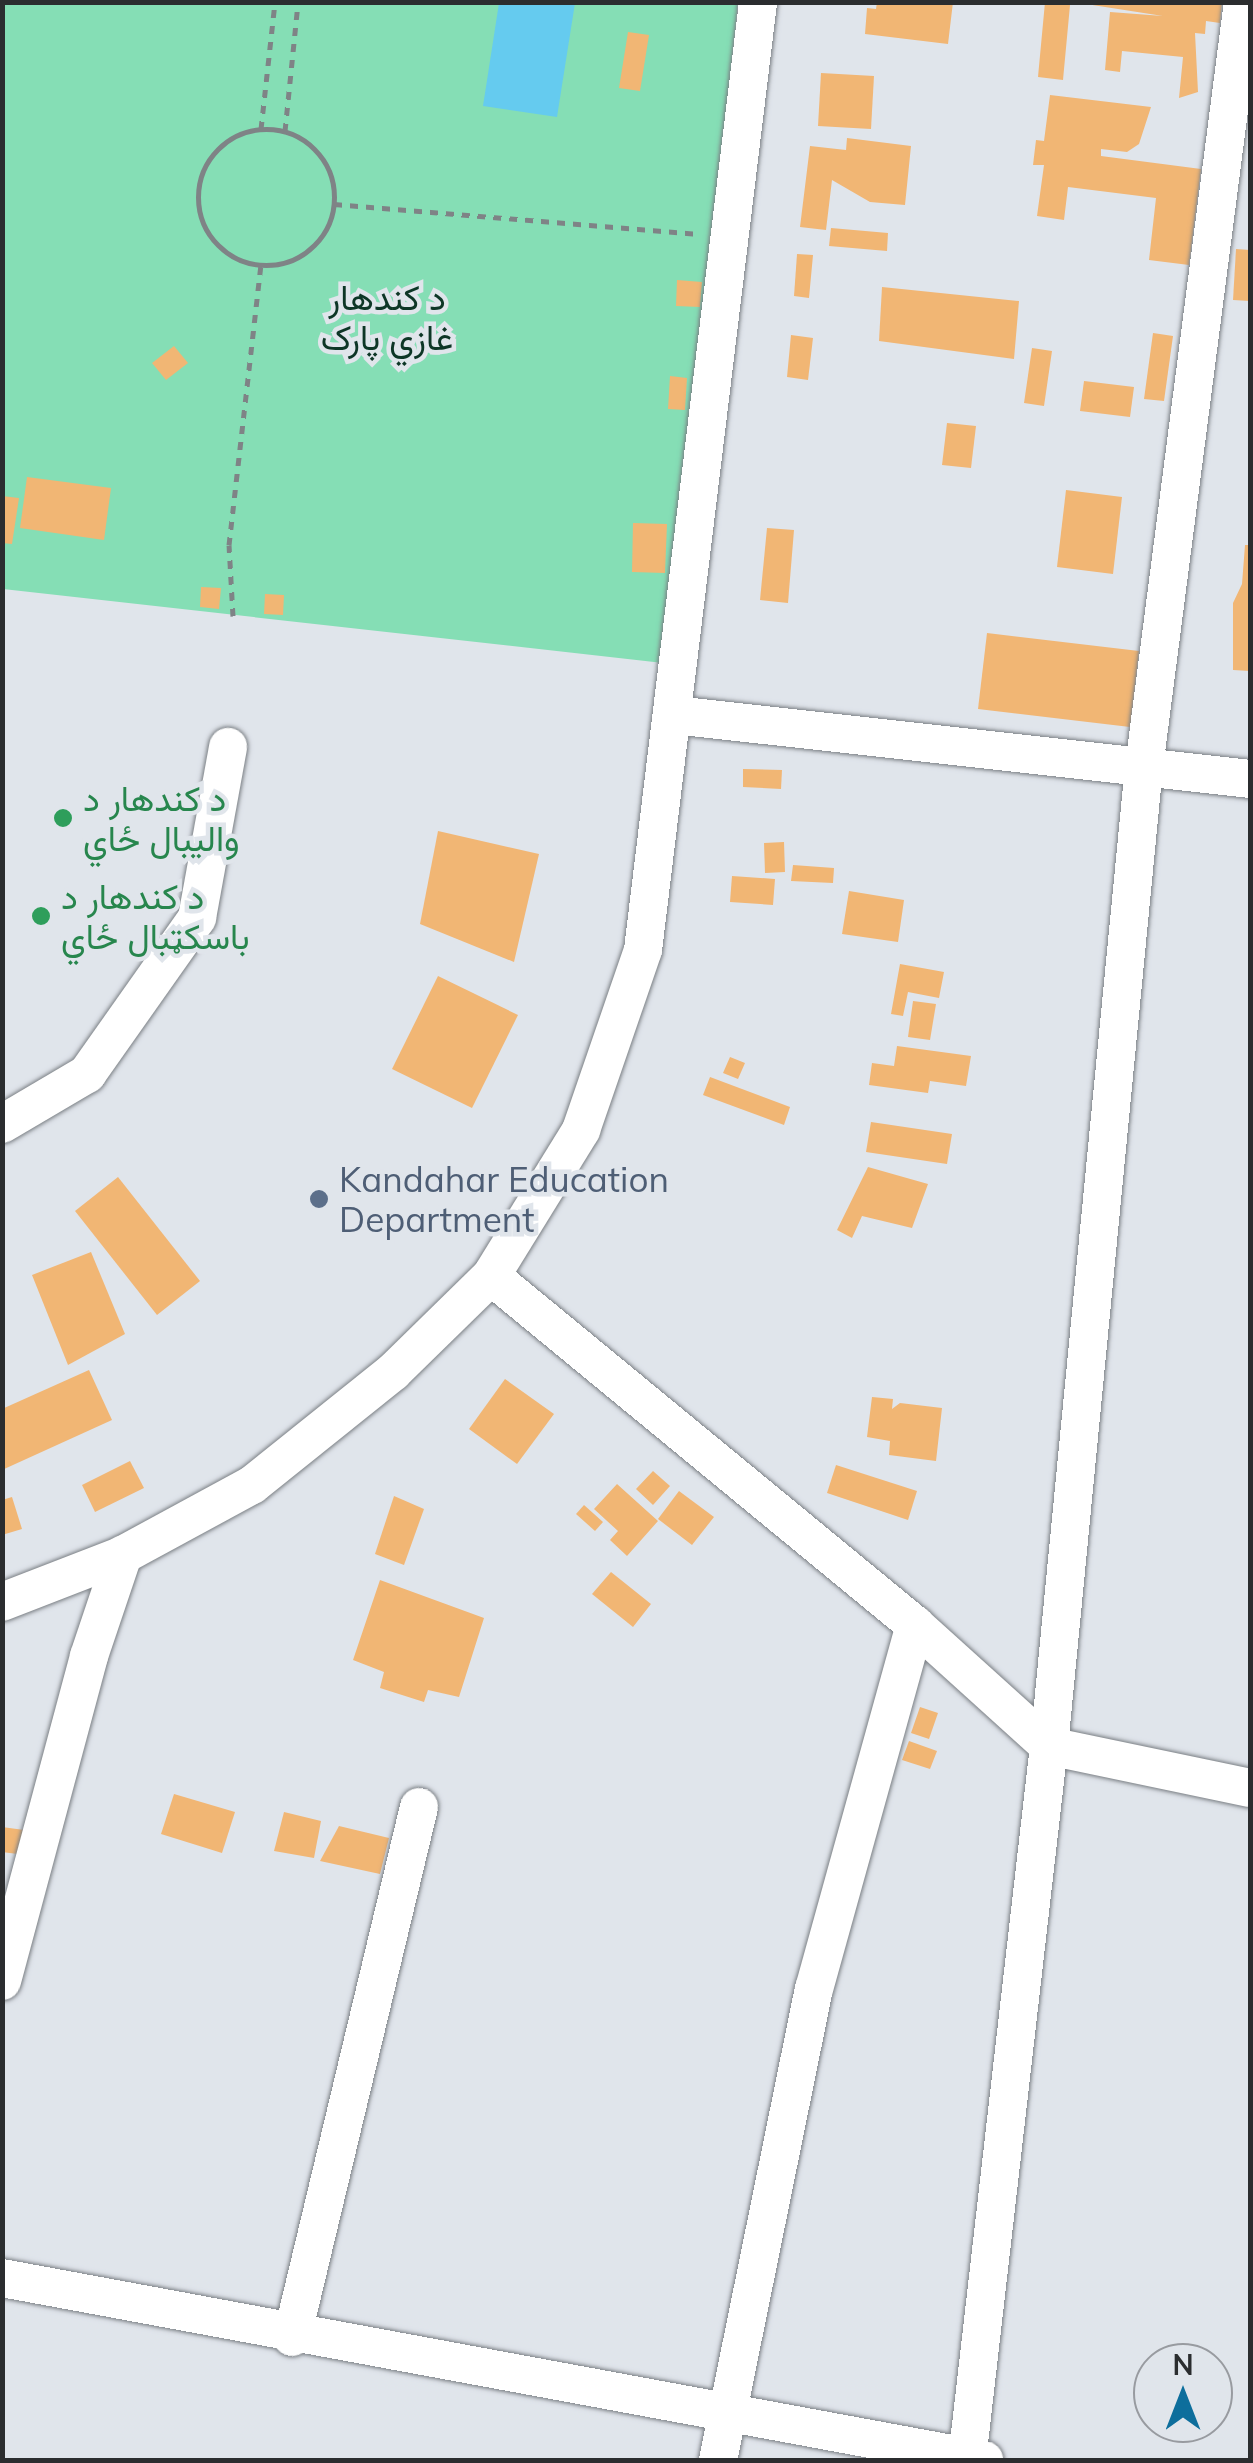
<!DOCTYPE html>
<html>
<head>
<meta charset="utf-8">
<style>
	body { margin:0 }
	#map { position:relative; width:1253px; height:2463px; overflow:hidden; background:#e0e5eb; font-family:Mulish,Vazirmatn,sans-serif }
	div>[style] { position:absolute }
	.green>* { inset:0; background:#85deb5 }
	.water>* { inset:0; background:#65cbef }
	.building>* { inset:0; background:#f1b674 }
	.path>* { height:5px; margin-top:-2.5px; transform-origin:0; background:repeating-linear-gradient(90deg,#7f8386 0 8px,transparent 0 16px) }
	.path>.ring { margin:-2.5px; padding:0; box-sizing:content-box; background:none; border:5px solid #7f8386; border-radius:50% }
	.roads { filter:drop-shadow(0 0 2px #7a7f84) drop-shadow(0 0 2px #7a7f84) }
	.minor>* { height:38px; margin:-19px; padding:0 19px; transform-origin:19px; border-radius:19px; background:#fff }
	.dots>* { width:28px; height:28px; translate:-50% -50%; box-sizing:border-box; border:5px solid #e0e5eb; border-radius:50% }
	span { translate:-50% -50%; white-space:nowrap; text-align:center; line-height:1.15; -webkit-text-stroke:9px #e0e5eb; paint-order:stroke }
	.park-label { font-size:35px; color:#0d3626 }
	.leisure-label { font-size:35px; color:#27864d }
	.left { translate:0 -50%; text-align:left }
	.service-label { font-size:35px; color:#4e5e75 }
	.frame { position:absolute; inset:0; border:5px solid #2b2d2f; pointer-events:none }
	.north { position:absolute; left:1133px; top:2343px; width:100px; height:100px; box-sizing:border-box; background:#e0e5eb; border:2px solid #989ba0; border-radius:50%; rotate:0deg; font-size:28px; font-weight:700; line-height:40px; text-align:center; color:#2b2d2f }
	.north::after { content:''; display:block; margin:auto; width:35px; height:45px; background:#0d6e9c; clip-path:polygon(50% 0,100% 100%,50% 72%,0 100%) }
</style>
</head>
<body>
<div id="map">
	<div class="green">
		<div style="clip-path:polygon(3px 3px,738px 3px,670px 653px,663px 663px,3px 589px)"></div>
	</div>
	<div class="water">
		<div style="clip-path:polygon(499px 3px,575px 3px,557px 117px,483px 106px)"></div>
	</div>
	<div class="building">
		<div style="clip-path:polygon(877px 2px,953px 2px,948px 44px,865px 34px,867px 8px,876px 9px)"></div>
		<div style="clip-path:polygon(1045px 2px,1070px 5px,1063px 80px,1038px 77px)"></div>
		<div style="clip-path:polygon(1073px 2px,1222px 2px,1220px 23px,1206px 21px,1205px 34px,1195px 33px,1198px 92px,1179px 98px,1183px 57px,1122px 51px,1120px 72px,1105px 70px,1110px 12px,1163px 16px)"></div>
		<div style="clip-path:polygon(628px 32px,649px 35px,640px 91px,619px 88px)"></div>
		<div style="clip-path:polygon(821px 73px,874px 76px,871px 129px,818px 126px)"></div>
		<div style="clip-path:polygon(1050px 95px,1151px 107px,1139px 144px,1127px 152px,1101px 149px,1101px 156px,1201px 169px,1189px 265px,1149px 260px,1156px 198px,1068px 187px,1064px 220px,1037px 216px,1044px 165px,1033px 165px,1036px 140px,1044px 141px)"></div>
		<div style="clip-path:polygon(847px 138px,911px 146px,905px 205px,870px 202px,832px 180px,826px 230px,800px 227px,810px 146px,846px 150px)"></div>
		<div style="clip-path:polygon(831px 228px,888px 233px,887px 251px,829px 246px)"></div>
		<div style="clip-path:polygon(1236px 249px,1250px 250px,1250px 301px,1233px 300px)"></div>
		<div style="clip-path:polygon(797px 254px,813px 255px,809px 298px,794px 296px)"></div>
		<div style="clip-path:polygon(677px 280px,702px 282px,700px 307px,676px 306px)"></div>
		<div style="clip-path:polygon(882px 287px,1019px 301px,1014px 359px,879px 341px)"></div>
		<div style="clip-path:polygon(1153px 333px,1173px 336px,1164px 401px,1144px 399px)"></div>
		<div style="clip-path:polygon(791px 335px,813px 338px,808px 380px,787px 377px)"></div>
		<div style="clip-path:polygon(174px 346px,188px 363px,166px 380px,152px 363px)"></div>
		<div style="clip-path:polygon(1032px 348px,1052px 351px,1044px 406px,1024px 403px)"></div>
		<div style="clip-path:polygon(670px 376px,687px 378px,685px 410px,668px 409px)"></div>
		<div style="clip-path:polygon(1084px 381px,1134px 387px,1130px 417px,1080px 411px)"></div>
		<div style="clip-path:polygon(947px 423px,976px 426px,971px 468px,942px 465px)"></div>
		<div style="clip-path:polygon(27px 477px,111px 488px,104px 540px,20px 528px)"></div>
		<div style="clip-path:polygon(1066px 490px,1122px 497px,1113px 574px,1057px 567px)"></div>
		<div style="clip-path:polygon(2px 496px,19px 498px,12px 544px,2px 543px)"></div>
		<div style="clip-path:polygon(633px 523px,667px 524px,665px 573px,632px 572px)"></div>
		<div style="clip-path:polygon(767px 528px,794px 530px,788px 603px,760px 600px)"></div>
		<div style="clip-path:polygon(1245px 545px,1250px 545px,1250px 671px,1233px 670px,1233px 603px,1242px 584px)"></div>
		<div style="clip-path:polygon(201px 587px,221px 588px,219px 609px,200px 607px)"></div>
		<div style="clip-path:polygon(265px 594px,284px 595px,283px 615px,264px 614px)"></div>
		<div style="clip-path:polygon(987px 633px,1139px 651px,1130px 727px,978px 709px)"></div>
		<div style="clip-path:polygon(743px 769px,782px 770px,781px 789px,743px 787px)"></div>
		<div style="clip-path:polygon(438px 831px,539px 854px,514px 962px,420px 924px)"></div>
		<div style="clip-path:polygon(784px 842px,785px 872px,765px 873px,764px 843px)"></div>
		<div style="clip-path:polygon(793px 865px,834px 868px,833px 883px,791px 881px)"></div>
		<div style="clip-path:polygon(732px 876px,775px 879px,773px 905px,730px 902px)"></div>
		<div style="clip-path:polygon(849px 891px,904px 900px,898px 942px,842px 934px)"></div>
		<div style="clip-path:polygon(900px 964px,944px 972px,939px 998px,908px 992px,903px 1016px,891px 1014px)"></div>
		<div style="clip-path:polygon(438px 976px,518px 1015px,472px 1108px,392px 1069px)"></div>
		<div style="clip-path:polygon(913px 1001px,936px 1004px,930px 1040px,908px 1037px)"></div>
		<div style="clip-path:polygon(897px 1046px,971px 1056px,966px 1086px,930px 1081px,928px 1093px,869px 1085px,872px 1063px,894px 1066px)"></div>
		<div style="clip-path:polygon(730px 1057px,745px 1063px,738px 1079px,723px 1073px)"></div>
		<div style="clip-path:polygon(710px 1077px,790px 1107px,784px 1125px,703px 1095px)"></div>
		<div style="clip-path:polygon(871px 1122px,952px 1134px,947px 1164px,866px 1152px)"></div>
		<div style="clip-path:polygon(868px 1167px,928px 1184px,912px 1228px,862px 1216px,852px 1238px,837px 1230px)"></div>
		<div style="clip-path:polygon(118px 1177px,200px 1281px,157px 1315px,75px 1211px)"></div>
		<div style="clip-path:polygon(91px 1252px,125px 1334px,68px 1365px,32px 1275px)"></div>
		<div style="clip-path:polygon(89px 1370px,112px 1420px,2px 1470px,2px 1409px)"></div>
		<div style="clip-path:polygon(505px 1379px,554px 1414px,517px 1464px,469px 1429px)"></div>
		<div style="clip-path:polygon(872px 1397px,893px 1399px,892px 1409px,900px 1403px,942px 1408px,936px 1461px,889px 1455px,890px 1441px,867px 1437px)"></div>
		<div style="clip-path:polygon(130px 1461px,144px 1488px,95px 1512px,82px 1485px)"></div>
		<div style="clip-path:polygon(836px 1465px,917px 1491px,908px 1520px,827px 1493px)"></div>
		<div style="clip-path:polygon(653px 1471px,670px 1486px,653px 1505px,636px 1489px)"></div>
		<div style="clip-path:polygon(617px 1484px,658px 1521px,627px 1556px,610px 1540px,618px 1531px,594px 1509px)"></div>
		<div style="clip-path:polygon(679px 1491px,714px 1517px,692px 1545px,658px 1519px)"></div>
		<div style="clip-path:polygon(394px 1496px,424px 1509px,404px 1565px,375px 1554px)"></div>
		<div style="clip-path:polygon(12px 1497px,22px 1529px,2px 1535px,2px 1500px)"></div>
		<div style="clip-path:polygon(584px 1505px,603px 1522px,595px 1531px,576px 1514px)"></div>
		<div style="clip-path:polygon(611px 1572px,651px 1604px,633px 1627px,592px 1594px)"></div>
		<div style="clip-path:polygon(380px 1580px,484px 1618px,459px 1697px,428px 1690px,424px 1702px,380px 1688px,384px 1672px,353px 1660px)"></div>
		<div style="clip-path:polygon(920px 1707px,938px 1713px,929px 1739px,911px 1733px)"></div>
		<div style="clip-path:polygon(909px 1741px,937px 1751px,930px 1769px,902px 1760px)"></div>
		<div style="clip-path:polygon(174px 1794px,235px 1812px,222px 1853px,161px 1834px)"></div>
		<div style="clip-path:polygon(284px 1812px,321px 1821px,314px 1858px,274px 1851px)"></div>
		<div style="clip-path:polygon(339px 1826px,389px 1838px,380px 1874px,320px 1861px)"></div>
		<div style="clip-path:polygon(2px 1827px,39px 1832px,33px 1856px,2px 1852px)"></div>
	</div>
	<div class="path">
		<div class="ring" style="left:198px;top:129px;width:131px;height:131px"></div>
		<div style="left:261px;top:129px;width:128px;rotate:-83.7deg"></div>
		<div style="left:285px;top:131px;width:130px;rotate:-84.2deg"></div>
		<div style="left:334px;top:204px;width:366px;rotate:4.7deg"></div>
		<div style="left:233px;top:616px;width:71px;rotate:-93.2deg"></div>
		<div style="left:229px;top:545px;width:281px;rotate:-83.5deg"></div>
	</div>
	<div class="roads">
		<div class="minor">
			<div style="left:674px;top:715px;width:580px;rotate:6.34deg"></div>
			<div style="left:2px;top:1124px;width:99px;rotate:-30.5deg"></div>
			<div style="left:87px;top:1074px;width:191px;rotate:-54.8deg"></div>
			<div style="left:197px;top:918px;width:174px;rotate:-79.7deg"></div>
			<div style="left:491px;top:1276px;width:549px;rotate:39.46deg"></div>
			<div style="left:915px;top:1625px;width:181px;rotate:42.1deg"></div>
			<div style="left:1049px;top:1746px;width:205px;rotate:11.8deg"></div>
			<div style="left:2px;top:1602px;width:130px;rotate:-21.2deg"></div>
			<div style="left:123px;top:1555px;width:147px;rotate:-28.5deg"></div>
			<div style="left:252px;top:1485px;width:181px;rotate:-38.7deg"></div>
			<div style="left:393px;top:1372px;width:137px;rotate:-44.4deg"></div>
			<div style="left:491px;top:1276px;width:172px;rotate:-58.3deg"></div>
			<div style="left:581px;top:1130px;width:190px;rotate:-71deg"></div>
			<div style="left:643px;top:950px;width:955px;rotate:-83.08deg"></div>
			<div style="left:2px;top:1981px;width:336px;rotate:-75deg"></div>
			<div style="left:89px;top:1656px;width:107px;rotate:-71.4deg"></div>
			<div style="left:2px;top:2278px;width:999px;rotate:10.5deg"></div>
			<div style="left:292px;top:2337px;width:545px;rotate:-76.52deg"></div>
			<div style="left:718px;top:2460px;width:481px;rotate:-78.5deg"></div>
			<div style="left:814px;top:1989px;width:378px;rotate:-74.5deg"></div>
			<div style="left:967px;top:2460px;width:719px;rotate:-83.45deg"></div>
			<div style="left:1049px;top:1746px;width:984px;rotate:-84.46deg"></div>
			<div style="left:1144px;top:767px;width:771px;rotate:-82.63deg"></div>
		</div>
	</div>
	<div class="dots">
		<div style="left:63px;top:818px;background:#2e9e5b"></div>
		<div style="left:41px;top:916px;background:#2e9e5b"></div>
		<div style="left:319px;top:1199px;background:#5c6f8a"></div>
	</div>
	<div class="park-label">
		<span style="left:387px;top:317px">د کندهار<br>غازي پارک</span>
	</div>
	<div class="leisure-label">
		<span class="left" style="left:83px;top:818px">د کندهار د<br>واليبال ځاي</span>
		<span class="left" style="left:61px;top:916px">د کندهار د<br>باسکټبال ځاي</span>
	</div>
	<div class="service-label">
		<span class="left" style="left:339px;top:1199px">Kandahar Education<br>Department</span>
	</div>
	<div class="frame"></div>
	<div class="north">N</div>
</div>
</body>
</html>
